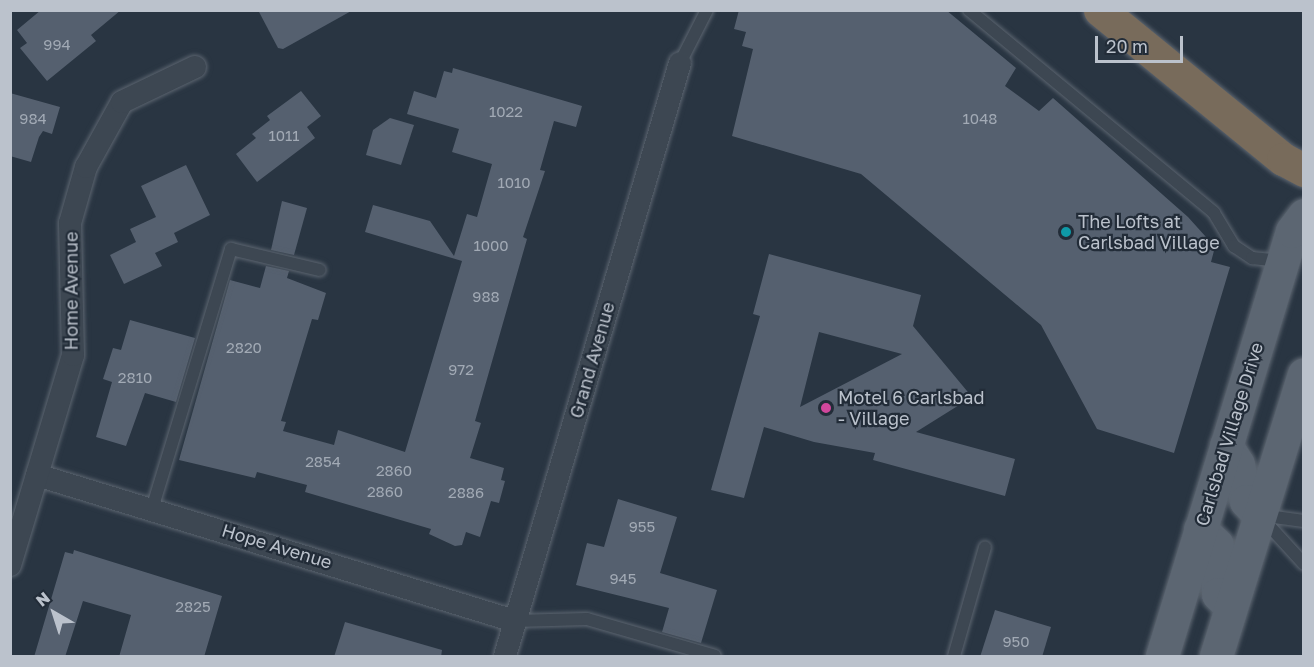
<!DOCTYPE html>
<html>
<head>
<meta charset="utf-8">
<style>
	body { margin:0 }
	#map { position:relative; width:1314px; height:667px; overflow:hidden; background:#293542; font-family:"Golos Text",sans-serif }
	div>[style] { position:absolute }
	.building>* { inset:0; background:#55606f }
	.roads { filter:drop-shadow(0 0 2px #5c6570) drop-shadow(0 0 2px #5c6570) }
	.lane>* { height:12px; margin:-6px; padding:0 6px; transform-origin:6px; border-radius:6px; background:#3d4752 }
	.street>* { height:22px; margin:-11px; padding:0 11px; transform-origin:11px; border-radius:11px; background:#3d4752 }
	.primary>* { height:33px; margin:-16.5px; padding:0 16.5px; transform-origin:16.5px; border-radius:16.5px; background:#5c6672 }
	.highway>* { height:33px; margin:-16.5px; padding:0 16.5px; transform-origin:16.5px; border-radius:16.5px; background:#786b5b }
	.dots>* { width:16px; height:16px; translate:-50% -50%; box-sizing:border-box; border:3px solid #222c38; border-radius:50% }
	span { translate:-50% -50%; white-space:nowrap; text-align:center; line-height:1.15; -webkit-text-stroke:4.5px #222c38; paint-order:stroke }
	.number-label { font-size:15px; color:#a2aab5 }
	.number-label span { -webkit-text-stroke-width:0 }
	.poi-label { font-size:18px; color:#bbc2cc }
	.left { translate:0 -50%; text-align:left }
	.street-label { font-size:18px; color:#bbc2cc }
	.frame { position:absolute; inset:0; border:12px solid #bbc2cc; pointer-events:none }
	.north { position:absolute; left:24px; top:583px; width:60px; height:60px; -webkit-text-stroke:4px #222c38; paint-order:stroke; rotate:321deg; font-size:16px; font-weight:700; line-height:24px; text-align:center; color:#bbc2cc }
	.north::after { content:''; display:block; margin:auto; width:21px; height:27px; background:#bbc2cc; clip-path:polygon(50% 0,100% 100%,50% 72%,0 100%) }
	.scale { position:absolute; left:1095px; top:36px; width:88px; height:27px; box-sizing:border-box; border:3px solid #bbc2cc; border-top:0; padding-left:8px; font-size:18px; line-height:21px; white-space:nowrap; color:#bbc2cc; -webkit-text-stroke:4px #222c38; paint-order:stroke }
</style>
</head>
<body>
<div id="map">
	<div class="building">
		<div style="clip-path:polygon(41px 10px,121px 10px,91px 35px,96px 41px,47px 81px,20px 48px,27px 43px,17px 30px)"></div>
		<div style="clip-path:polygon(258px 10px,353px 10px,283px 49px,278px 48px)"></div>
		<div style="clip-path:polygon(739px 10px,946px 10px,1016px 68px,1005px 86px,1039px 111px,1053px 98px,1188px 217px,1215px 247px,1211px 262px,1230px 267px,1174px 453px,1097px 429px,1041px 325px,861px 174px,732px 136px,753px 49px,742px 46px,746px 32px,734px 29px)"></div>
		<div style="clip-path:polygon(453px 68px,582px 106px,576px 127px,554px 121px,540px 170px,545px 171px,523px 237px,527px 239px,475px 421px,481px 423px,470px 458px,504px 468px,501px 480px,505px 481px,499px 503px,491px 501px,480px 537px,466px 532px,462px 545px,455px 546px,429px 534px,431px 529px,305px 492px,307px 485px,257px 472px,255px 478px,179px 460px,230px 280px,260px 288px,266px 266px,289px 271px,287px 278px,326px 293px,318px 320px,312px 319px,281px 421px,286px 422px,283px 431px,334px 445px,338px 430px,405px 452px,462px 261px,365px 232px,373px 205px,391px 210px,430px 221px,454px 256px,467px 214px,477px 217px,492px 164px,452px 152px,459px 129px,407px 114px,414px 91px,436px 98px,444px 71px,452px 73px)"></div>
		<div style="clip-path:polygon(301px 91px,321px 116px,307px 127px,315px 138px,257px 182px,236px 154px,256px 138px,252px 134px,270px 120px,267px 116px)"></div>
		<div style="clip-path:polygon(10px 93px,60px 107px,52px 134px,43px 131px,39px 137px,31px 162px,10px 156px)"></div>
		<div style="clip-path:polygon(390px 118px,414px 125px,401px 165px,366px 155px,373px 130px)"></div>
		<div style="clip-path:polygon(186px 165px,210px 215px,174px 233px,178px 242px,155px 253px,162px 266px,124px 284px,110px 255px,136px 242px,130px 229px,156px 217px,141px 186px)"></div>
		<div style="clip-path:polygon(282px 201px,307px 208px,294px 255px,271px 250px)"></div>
		<div style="clip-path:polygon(evenodd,769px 254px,921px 295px,913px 326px,972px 397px,916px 432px,1015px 459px,1005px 496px,873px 460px,875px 453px,814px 442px,764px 427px,744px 498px,711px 490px,760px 316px,753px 314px,769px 254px,819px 332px,902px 354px,800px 407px,819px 332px)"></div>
		<div style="clip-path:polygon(130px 320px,195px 338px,176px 402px,145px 393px,126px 446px,96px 437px,112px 382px,103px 379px,113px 348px,121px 350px)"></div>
		<div style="clip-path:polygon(618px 499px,677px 517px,660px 573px,717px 590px,701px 643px,662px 632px,669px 608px,576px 585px,587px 543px,604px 547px)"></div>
		<div style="clip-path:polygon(74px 550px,222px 596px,204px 657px,119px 657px,131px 615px,83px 601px,65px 657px,34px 657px,65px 552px,73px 554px)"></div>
		<div style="clip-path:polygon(995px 610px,1051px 627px,1042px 657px,980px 657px)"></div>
		<div style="clip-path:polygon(345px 622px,442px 650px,441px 657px,334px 657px)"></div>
	</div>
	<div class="roads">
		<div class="lane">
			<div style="left:969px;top:10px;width:318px;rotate:39.6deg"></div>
			<div style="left:1214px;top:213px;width:39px;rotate:59deg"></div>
			<div style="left:1234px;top:246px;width:22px;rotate:34deg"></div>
			<div style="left:1252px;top:258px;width:29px;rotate:6deg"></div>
			<div style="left:680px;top:63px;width:59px;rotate:-63deg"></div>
			<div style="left:152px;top:509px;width:272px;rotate:-73.1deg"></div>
			<div style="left:231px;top:249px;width:91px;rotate:13.3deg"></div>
			<div style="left:1260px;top:515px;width:44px;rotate:7.8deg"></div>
			<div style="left:1262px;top:518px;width:62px;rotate:47.6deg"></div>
			<div style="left:515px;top:621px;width:72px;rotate:-1.6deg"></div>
			<div style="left:587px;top:619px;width:133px;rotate:16.1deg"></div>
			<div style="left:954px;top:656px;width:113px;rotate:-74.1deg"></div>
		</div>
		<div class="street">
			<div style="left:37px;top:475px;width:500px;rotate:17deg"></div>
			<div style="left:10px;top:565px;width:219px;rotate:-73.3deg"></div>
			<div style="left:73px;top:355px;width:132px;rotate:-91.3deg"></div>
			<div style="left:70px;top:223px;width:58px;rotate:-74.1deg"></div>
			<div style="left:86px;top:167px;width:74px;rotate:-61deg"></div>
			<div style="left:122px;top:102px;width:81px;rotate:-25.6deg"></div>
			<div style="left:505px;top:656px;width:618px;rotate:-73.56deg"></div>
		</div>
		<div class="primary">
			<div style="left:1226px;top:445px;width:22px;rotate:58deg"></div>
			<div style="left:1238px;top:464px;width:38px;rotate:78deg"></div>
			<div style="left:1246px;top:501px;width:19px;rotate:47deg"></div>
			<div style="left:1200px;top:529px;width:23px;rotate:43deg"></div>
			<div style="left:1217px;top:545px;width:49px;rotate:88.8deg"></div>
			<div style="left:1218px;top:594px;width:18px;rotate:45deg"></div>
			<div style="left:1162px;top:656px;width:444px;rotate:-73deg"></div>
			<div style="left:1292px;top:231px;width:20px;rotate:-53deg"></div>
			<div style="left:1216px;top:656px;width:295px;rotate:-72.7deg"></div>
		</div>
		<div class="highway">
			<div style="left:1100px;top:10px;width:236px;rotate:39.2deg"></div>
			<div style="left:1283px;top:159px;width:24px;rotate:28deg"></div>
		</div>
	</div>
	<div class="dots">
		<div style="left:1066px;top:232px;background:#0f9aa8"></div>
		<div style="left:826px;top:408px;background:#d1479c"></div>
	</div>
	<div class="number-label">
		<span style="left:57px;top:45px">994</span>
		<span style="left:506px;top:112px">1022</span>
		<span style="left:33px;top:119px">984</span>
		<span style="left:980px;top:119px">1048</span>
		<span style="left:284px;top:136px">1011</span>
		<span style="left:514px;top:183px">1010</span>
		<span style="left:491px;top:246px">1000</span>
		<span style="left:486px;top:297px">988</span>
		<span style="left:244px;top:348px">2820</span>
		<span style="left:461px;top:370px">972</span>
		<span style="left:135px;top:378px">2810</span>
		<span style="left:323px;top:462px">2854</span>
		<span style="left:394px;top:471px">2860</span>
		<span style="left:385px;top:492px">2860</span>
		<span style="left:466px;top:493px">2886</span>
		<span style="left:642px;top:527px">955</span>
		<span style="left:623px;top:579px">945</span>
		<span style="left:193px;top:607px">2825</span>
		<span style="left:1016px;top:642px">950</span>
	</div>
	<div class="poi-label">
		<span class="left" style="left:1078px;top:232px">The Lofts at<br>Carlsbad Village</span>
		<span class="left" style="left:838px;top:408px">Motel 6 Carlsbad<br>- Village</span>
	</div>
	<div class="street-label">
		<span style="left:71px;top:291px;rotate:-90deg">Home Avenue</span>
		<span style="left:592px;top:360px;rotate:-74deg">Grand Avenue</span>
		<span style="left:1229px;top:434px;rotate:-73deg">Carlsbad Village Drive</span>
		<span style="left:277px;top:546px;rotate:17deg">Hope Avenue</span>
	</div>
	<div class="frame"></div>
	<div class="north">N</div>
	<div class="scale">20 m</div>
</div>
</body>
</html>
